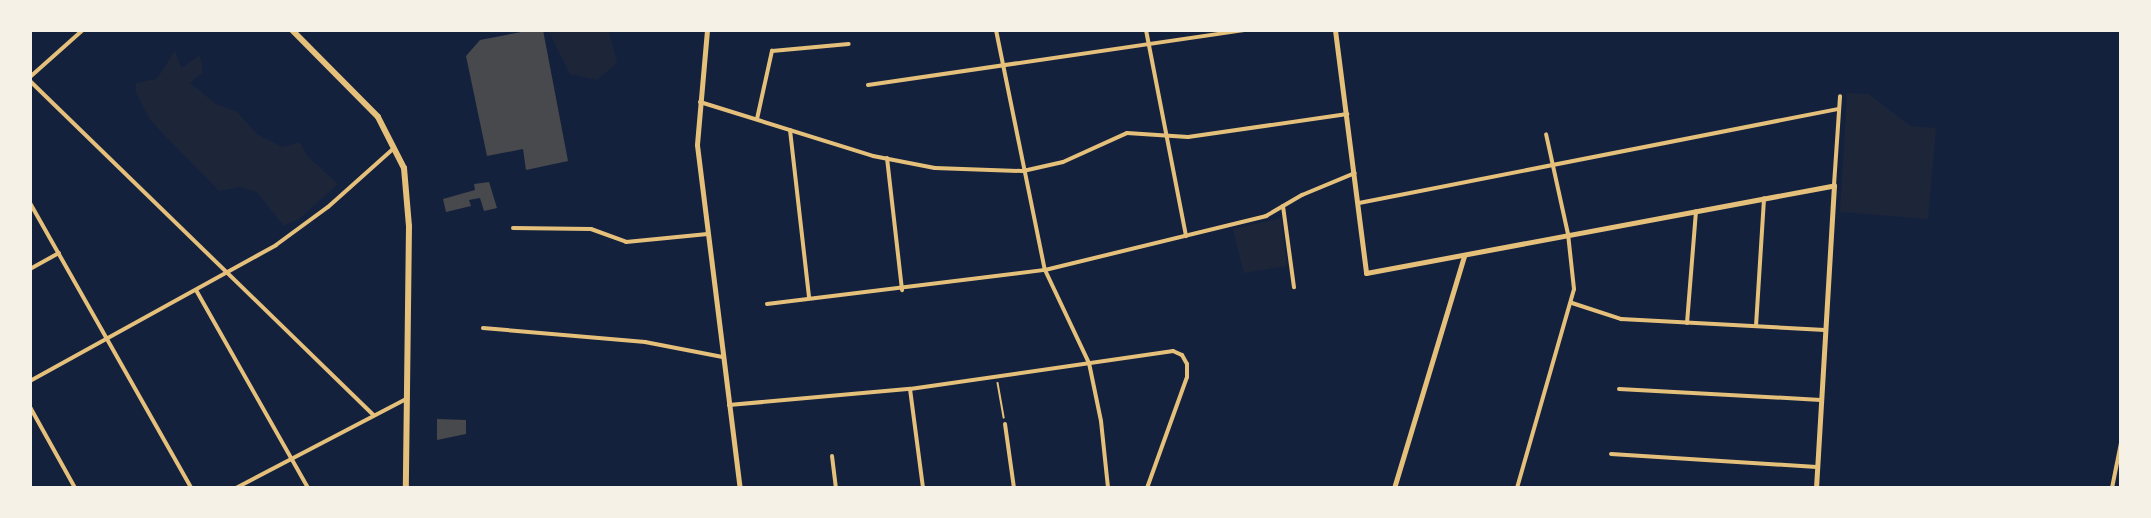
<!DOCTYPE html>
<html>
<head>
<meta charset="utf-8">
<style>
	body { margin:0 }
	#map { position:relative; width:2151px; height:518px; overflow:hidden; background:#14213d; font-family:"Roboto Condensed",sans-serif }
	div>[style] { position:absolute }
	.green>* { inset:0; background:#1d2539 }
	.building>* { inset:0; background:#48494c }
	.path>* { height:1.5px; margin:-0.75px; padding:0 0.75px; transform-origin:0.75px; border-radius:0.75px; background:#e5c07b }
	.minor>* { height:4px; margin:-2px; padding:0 2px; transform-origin:2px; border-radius:2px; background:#e5c07b }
	.tertiary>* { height:5px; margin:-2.5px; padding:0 2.5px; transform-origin:2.5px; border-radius:2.5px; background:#e5c07b }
	.secondary>* { height:6px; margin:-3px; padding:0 3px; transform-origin:3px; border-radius:3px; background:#e5c07b }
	span { translate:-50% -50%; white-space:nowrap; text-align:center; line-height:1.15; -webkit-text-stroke:4.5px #f6f1e7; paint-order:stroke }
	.frame { position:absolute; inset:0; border:32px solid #f6f1e7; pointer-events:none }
</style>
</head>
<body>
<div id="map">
	<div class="green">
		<div style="clip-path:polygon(548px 30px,609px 32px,617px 63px,597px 80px,570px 74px)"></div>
		<div style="clip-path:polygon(175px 51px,181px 68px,200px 55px,203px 72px,190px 83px,216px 104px,237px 112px,257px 134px,282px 147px,300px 142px,307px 156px,338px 184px,299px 219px,284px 226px,257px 192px,240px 187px,219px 191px,151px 121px,136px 92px,136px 83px,157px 79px)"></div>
		<div style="clip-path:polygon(1847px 93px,1869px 94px,1910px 126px,1936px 128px,1928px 219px,1840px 212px)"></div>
		<div style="clip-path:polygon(1281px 218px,1287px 266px,1244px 273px,1233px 229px)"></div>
	</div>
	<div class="building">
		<div style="clip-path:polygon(532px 30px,543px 30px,568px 161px,526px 170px,523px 149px,487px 156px,466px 56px,480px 40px)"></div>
		<div style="clip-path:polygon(489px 182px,497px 208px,484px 211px,480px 198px,469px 200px,471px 206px,446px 212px,443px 199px,475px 190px,474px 184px)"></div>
		<div style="clip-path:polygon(437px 419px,466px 420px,466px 434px,437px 440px)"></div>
	</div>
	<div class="path">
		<div style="left:998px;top:383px;width:35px;rotate:80deg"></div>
	</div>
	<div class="minor">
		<div style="left:996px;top:30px;width:245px;rotate:78.5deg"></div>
		<div style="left:1045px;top:270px;width:103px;rotate:64.7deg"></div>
		<div style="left:1089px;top:363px;width:59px;rotate:78.3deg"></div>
		<div style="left:1101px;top:421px;width:67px;rotate:84deg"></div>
		<div style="left:1146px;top:30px;width:210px;rotate:79deg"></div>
		<div style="left:30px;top:77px;width:71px;rotate:-41.6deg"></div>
		<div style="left:30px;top:81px;width:479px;rotate:44.2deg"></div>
		<div style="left:868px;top:85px;width:380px;rotate:-8.3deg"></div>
		<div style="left:700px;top:102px;width:181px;rotate:17.3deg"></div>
		<div style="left:873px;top:156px;width:63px;rotate:11deg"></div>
		<div style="left:935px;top:168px;width:88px;rotate:2deg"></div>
		<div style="left:1023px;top:171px;width:41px;rotate:-12.7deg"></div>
		<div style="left:1063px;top:162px;width:70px;rotate:-24.4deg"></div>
		<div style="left:1127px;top:133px;width:61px;rotate:3.8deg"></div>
		<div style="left:1188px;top:137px;width:161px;rotate:-8.2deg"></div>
		<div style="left:757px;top:119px;width:70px;rotate:-77.6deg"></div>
		<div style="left:772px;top:51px;width:77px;rotate:-5.2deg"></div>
		<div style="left:790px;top:130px;width:169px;rotate:83.5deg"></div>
		<div style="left:887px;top:158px;width:133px;rotate:83.5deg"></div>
		<div style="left:1834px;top:185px;width:89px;rotate:-86.1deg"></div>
		<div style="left:30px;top:203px;width:327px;rotate:60.5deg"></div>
		<div style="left:1359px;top:203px;width:489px;rotate:-11.1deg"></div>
		<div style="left:1283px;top:206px;width:82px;rotate:82.3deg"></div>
		<div style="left:513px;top:228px;width:78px;rotate:0.7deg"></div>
		<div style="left:591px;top:229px;width:37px;rotate:20deg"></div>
		<div style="left:626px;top:242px;width:82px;rotate:-5.6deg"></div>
		<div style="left:30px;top:269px;width:33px;rotate:-29deg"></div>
		<div style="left:196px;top:290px;width:227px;rotate:60.5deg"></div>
		<div style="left:1572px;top:303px;width:52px;rotate:18.1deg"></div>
		<div style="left:1621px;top:319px;width:204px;rotate:3.1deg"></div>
		<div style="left:767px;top:304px;width:280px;rotate:-7deg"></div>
		<div style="left:1045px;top:270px;width:228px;rotate:-13.7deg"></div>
		<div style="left:1266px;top:216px;width:42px;rotate:-30.3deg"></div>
		<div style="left:1302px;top:195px;width:57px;rotate:-22.5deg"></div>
		<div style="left:1687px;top:323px;width:112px;rotate:-85.4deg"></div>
		<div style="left:1756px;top:326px;width:128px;rotate:-86.4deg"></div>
		<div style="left:483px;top:328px;width:163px;rotate:4.9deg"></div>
		<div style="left:645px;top:342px;width:79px;rotate:10.9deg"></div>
		<div style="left:30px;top:381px;width:281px;rotate:-28.9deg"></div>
		<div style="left:276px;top:245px;width:64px;rotate:-36.2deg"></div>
		<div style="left:328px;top:207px;width:89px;rotate:-41.8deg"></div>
		<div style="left:910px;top:389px;width:100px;rotate:82.5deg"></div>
		<div style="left:1619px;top:389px;width:202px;rotate:3.1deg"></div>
		<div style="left:729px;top:405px;width:182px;rotate:-5.1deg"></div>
		<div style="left:910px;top:389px;width:266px;rotate:-8.2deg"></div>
		<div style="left:1173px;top:351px;width:10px;rotate:24deg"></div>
		<div style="left:1182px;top:355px;width:10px;rotate:61deg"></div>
		<div style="left:1187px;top:364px;width:13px;rotate:90deg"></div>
		<div style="left:1187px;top:377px;width:118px;rotate:109.8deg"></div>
		<div style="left:30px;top:407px;width:93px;rotate:60.9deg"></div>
		<div style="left:1005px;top:424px;width:65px;rotate:82deg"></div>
		<div style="left:1611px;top:454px;width:206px;rotate:3.6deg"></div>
		<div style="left:832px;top:456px;width:32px;rotate:83deg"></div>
		<div style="left:236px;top:488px;width:192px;rotate:-27.6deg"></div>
		<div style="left:1517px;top:488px;width:207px;rotate:-74deg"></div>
		<div style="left:1574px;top:289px;width:55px;rotate:-96.2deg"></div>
		<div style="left:1568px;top:234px;width:102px;rotate:-102.4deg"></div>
		<div style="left:2112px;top:488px;width:46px;rotate:-78.7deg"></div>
	</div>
	<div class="tertiary">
		<div style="left:707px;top:30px;width:115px;rotate:95deg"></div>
		<div style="left:697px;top:145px;width:346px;rotate:82.9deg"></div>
		<div style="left:1335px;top:30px;width:245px;rotate:82.7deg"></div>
		<div style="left:1366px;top:273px;width:476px;rotate:-10.6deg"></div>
		<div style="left:1834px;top:185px;width:304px;rotate:93.4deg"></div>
		<div style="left:1394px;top:488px;width:242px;rotate:-73.2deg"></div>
	</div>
	<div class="secondary">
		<div style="left:292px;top:30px;width:122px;rotate:45.3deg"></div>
		<div style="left:378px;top:117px;width:57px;rotate:63deg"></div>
		<div style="left:404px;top:168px;width:58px;rotate:85.1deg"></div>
		<div style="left:409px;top:226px;width:262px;rotate:90.7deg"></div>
	</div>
	<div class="frame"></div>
</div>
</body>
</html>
